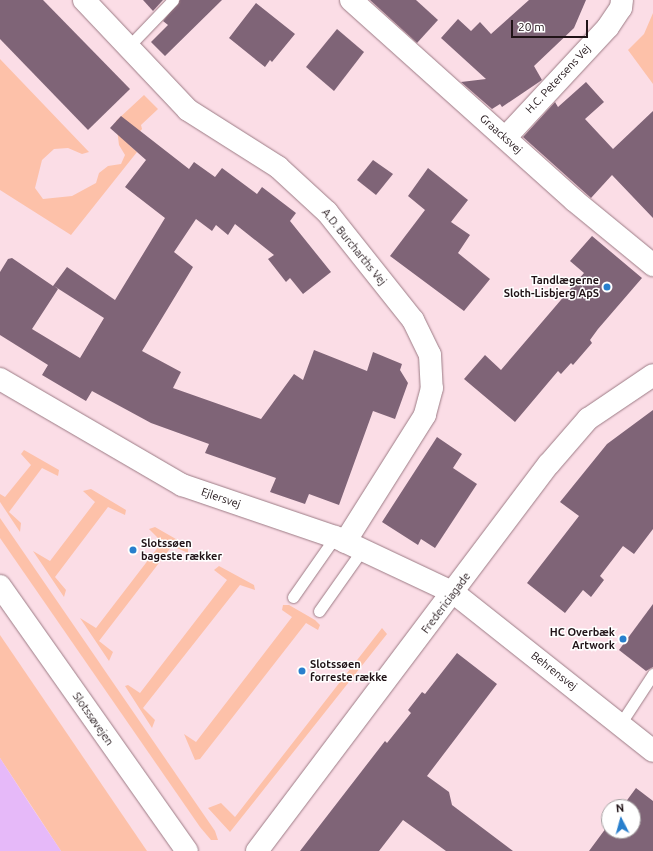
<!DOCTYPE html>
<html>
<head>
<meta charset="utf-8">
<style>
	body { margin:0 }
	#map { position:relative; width:653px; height:851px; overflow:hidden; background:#fbdde6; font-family:Ubuntu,sans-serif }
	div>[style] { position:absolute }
	.green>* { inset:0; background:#fdc1a9 }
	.water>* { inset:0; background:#e6b9f9 }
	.building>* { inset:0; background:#7f6477 }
	.roads { filter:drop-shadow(0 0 1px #9c7b85) drop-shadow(0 0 1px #9c7b85) }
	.lane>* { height:11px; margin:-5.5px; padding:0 5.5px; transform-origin:5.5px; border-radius:5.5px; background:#fff }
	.street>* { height:22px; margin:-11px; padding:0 11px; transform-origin:11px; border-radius:11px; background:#fff }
	.secondary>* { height:22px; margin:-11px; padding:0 11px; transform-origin:11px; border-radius:11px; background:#fff }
	.dots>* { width:11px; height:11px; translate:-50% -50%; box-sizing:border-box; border:2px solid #fff; border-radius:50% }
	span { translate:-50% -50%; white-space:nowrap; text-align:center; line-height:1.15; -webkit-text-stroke:3px #fff; paint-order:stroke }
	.street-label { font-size:11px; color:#201317 }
	.poi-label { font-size:11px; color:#201317; font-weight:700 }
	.right { translate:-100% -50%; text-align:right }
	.left { translate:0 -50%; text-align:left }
	.north { position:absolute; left:601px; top:799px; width:40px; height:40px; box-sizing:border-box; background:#fff; border:1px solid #a6a1a2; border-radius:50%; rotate:354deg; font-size:11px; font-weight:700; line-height:16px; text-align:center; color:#201317 }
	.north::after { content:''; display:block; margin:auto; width:14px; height:18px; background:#287fcd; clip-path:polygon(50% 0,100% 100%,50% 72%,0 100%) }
	.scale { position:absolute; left:511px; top:20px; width:77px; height:18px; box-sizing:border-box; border:2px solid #201317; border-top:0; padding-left:5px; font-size:12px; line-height:14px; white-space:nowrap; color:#201317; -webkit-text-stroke:3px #fff; paint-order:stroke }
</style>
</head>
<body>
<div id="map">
	<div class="green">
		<div style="clip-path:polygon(653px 13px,653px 84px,628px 50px,644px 34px)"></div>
		<div style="clip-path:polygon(0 59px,89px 152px,82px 154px,68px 148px,54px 149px,42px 160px,35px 188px,43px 199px,72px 196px,96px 183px,99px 173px,108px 166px,121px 164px,125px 155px,119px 145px,116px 121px,144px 95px,158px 109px,141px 125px,142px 129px,129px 145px,137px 152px,71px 235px,0 190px)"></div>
		<div style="clip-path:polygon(24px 450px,59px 470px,58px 476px,42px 468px,9px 512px,21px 523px,20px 532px,0 502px,0 494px,5px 497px,31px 465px,21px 454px)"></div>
		<div style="clip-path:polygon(91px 489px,126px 510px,125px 515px,108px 507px,55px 577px,66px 590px,64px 597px,33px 551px,50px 561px,95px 502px,83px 491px)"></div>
		<div style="clip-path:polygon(0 518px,215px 831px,218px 840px,211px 840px,200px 827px,0 538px)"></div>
		<div style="clip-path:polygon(155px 527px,188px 546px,188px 553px,172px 546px,99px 641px,113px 652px,109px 661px,80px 618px,96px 628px,162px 542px,149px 529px)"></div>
		<div style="clip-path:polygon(219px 566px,254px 585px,255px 590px,240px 585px,143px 708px,155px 720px,152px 728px,125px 686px,128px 685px,140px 693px,227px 580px,214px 570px)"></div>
		<div style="clip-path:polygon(283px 605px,289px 605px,315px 620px,320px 625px,318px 630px,306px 623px,200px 759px,195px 760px,184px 734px,196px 742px,292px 617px,282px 610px)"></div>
		<div style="clip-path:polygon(382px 628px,387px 634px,230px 832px,208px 808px,221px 803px,235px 817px)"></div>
		<div style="clip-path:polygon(0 635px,147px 851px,61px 851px,0 758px)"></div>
	</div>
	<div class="water">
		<div style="clip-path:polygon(0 758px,31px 806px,61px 851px,0 851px)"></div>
	</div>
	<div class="building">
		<div style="clip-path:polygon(0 0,43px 0,130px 89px,88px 130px,0 39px)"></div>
		<div style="clip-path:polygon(143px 0,163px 0,153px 11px)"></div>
		<div style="clip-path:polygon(180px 0,222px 0,165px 56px,151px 42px,168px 25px,163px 21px)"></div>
		<div style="clip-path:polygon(370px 0,416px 0,438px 20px,417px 43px)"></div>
		<div style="clip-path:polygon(529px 0,586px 0,574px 28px,534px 66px,542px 80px,502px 107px,500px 104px,492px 109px,461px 82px,486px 79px,441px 38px,458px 19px,471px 31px,480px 22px,491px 34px)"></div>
		<div style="clip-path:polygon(256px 3px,295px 34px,272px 62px,270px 60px,265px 67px,229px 38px)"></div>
		<div style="clip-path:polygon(337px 29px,364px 52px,334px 91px,306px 67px)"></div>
		<div style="clip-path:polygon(586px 82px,604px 102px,585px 119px,613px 149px,653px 111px,653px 218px,612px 175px,591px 198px,523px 137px,555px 102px,558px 107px)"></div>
		<div style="clip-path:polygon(evenodd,121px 116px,189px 169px,194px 162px,215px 177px,222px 168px,257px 194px,262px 187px,296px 213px,290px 221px,331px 272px,303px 294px,290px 278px,286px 282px,268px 259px,274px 255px,235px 224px,228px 235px,216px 225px,212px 231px,196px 219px,174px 252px,193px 267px,142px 351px,181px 372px,173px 388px,261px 419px,294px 374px,303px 380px,314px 350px,367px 371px,373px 352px,402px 364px,400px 370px,408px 383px,395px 419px,373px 411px,339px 505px,309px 494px,305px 504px,270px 492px,276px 478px,205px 453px,209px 444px,151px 423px,92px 391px,86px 401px,42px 375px,48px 365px,0 335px,0 272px,8px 259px,12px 258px,53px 286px,67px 267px,115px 300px,165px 218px,125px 187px,146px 160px,110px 128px,121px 116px,54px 286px,104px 318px,80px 358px,32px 329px,58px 289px,54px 286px)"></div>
		<div style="clip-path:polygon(373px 160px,393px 174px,376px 195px,357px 180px)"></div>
		<div style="clip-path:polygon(428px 168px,468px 200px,451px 222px,470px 235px,458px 253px,490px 279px,464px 311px,390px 256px,425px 210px,408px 196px)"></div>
		<div style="clip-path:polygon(592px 236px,642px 278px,598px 329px,590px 340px,592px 343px,573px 365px,571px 363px,561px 374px,558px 371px,515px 422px,464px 379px,485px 355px,501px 370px,584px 273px,570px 261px)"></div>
		<div style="clip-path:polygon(653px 410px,653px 529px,634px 554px,623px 546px,600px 576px,604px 580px,591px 597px,583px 590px,565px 613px,527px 583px,579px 516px,560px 502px,607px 444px)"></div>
		<div style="clip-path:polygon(437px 437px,462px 454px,453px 468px,477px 484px,435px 548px,421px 539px,418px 545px,382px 522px)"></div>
		<div style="clip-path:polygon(653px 604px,653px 667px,646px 671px,619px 650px)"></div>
		<div style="clip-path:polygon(457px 653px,497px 684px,427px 776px,449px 792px,452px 805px,513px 851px,446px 851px,403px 820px,379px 851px,300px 851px,385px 741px,387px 743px,411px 713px,408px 710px,422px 692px,425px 694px)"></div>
		<div style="clip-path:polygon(636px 788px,653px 801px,653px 851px,589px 851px,609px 824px,609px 831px,633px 831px,633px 807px,622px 807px)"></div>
	</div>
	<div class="roads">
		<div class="lane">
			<div style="left:128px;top:47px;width:65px;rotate:-46.2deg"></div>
			<div style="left:293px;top:597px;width:73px;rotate:-55deg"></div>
			<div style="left:319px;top:611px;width:75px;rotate:-54.8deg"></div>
			<div style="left:621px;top:723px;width:59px;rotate:-56.9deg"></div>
		</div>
		<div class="street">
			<div style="left:84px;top:0;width:151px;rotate:46.6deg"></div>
			<div style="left:188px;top:110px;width:107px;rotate:32.3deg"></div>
			<div style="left:278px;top:167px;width:67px;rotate:42.6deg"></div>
			<div style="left:327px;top:212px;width:138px;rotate:51.5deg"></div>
			<div style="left:413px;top:320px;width:39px;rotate:64deg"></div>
			<div style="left:430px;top:355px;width:33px;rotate:87deg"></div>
			<div style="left:432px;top:388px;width:28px;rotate:105deg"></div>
			<div style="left:425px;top:415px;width:150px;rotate:122.2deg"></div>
			<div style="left:351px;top:0;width:301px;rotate:41.9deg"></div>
			<div style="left:575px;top:201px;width:101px;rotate:39.4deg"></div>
			<div style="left:505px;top:138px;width:151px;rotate:-47.1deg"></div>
			<div style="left:608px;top:27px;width:23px;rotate:-56deg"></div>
			<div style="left:621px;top:8px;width:8px;rotate:-83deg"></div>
			<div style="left:0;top:379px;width:211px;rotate:30.2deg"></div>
			<div style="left:182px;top:485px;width:162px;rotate:18.8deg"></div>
			<div style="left:335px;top:537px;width:132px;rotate:25.2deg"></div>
			<div style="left:454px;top:593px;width:254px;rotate:38.4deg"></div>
			<div style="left:257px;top:851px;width:485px;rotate:-53deg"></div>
			<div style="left:549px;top:464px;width:60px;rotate:-49.1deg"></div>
			<div style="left:588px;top:419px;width:78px;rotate:-34.1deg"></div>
		</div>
		<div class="secondary">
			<div style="left:0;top:586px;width:324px;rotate:54.8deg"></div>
		</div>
	</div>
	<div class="dots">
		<div style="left:607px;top:287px;background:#287fcd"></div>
		<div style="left:133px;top:550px;background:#287fcd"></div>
		<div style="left:623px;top:639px;background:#287fcd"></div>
		<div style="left:302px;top:671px;background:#287fcd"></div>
	</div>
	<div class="street-label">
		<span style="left:558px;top:79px;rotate:-47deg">H.C. Petersens Vej</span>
		<span style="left:501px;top:134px;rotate:42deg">Graacksvej</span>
		<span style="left:354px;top:247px;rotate:51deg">A.D. Burcharths Vej</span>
		<span style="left:221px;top:498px;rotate:19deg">Ejlersvej</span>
		<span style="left:446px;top:603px;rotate:-53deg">Fredericiagade</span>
		<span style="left:554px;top:671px;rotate:38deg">Behrensvej</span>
		<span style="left:93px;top:719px;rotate:55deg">Slotssøvejen</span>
	</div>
	<div class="poi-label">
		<span class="right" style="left:599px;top:287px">Tandlægerne<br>Sloth-Lisbjerg ApS</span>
		<span class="left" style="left:141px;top:550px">Slotssøen<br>bageste rækker</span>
		<span class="right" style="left:615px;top:639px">HC Overbæk<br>Artwork</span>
		<span class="left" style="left:310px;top:671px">Slotssøen<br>forreste række</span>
	</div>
	<div class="north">N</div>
	<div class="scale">20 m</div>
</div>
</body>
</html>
